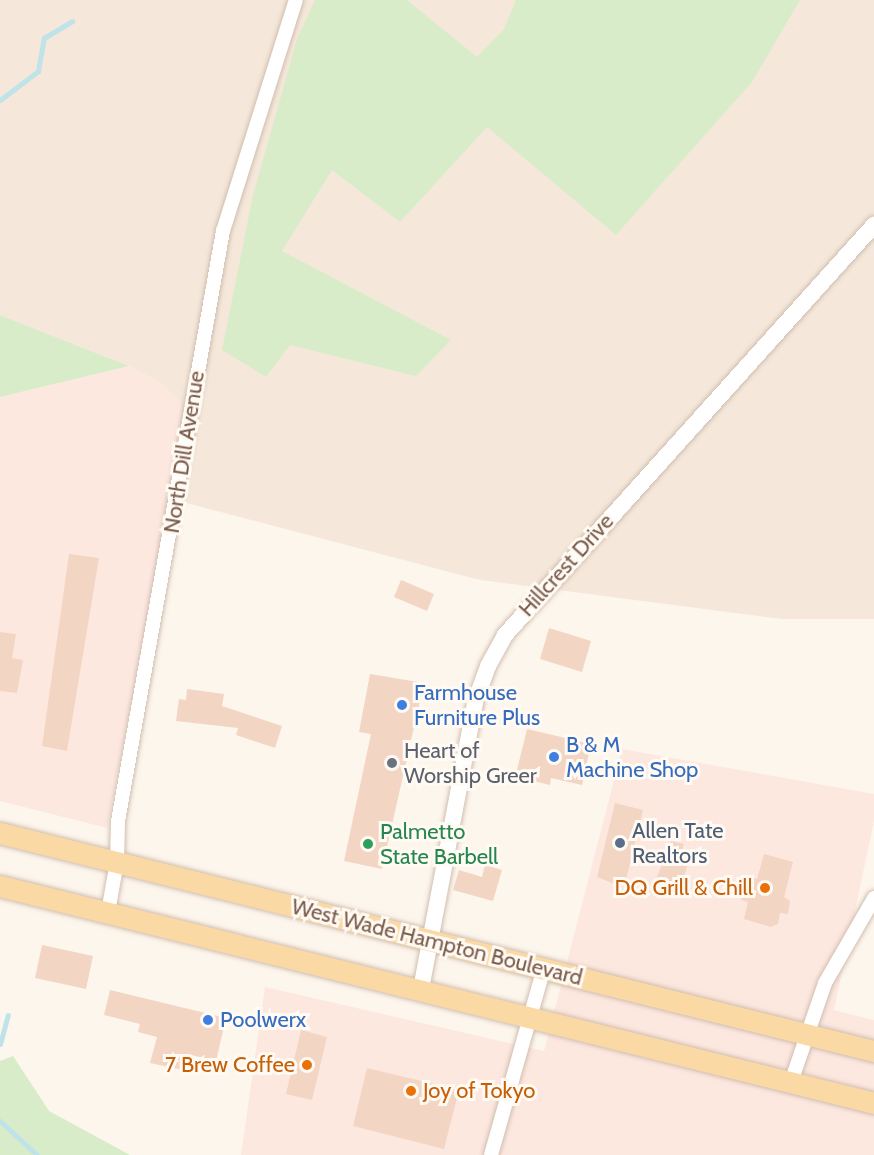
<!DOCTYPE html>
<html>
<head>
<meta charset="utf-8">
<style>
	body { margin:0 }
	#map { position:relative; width:874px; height:1155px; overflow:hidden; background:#fdf6ec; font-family:Cabin,sans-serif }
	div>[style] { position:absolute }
	.residential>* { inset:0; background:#f5e8da }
	.commercial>* { inset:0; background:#fde8e0 }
	.green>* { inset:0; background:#d8ecc9 }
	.stream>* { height:5px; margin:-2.5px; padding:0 2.5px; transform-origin:2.5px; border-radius:2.5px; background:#bfe3e8 }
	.building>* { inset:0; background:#f3d5c3 }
	.roads { filter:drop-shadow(0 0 2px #d1beb0) drop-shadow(0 0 2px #d1beb0) }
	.minor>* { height:14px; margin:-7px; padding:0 7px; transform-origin:7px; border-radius:7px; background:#fff }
	.tertiary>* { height:16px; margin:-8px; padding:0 8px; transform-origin:8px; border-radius:8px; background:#fff }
	.primary>* { height:21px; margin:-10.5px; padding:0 10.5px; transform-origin:10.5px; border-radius:10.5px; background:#fbd9a5 }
	.dots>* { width:16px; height:16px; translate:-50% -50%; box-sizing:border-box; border:3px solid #fffaf3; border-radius:50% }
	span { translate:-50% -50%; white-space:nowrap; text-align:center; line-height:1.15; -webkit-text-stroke:6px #fffaf3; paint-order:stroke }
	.street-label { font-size:22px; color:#7a5c4d }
	.shop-label { font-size:22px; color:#366cbe }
	.left { translate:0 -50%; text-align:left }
	.worship-label { font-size:22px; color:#5b616d }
	.service-label { font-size:22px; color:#4e5e75 }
	.leisure-label { font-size:22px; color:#27864d }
	.food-label { font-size:22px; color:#c56008 }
	.right { translate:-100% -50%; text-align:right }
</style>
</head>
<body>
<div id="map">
	<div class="residential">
		<div style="clip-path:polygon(0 0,874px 0,874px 619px,782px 619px,480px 580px,171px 499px,160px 383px,129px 366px,0 315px)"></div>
	</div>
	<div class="commercial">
		<div style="clip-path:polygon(129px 366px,160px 383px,182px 402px,171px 499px,107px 828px,0 801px,0 397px)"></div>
		<div style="clip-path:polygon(622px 749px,874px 794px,874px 821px,834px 1010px,874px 1020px,874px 1155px,241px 1155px,265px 987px,544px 1051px)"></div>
	</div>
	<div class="green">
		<div style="clip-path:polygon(315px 0,407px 0,477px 57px,504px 29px,516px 0,800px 0,752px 82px,616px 235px,487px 127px,400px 222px,332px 170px,282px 251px,451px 340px,416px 376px,290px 345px,266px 377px,222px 350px,253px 195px,297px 39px)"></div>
		<div style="clip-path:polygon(0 315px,129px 366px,0 397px)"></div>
		<div style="clip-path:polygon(13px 1056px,49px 1111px,130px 1155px,0 1155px,0 1061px)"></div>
	</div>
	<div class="stream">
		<div style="left:0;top:100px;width:48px;rotate:-37.3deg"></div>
		<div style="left:38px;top:71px;width:34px;rotate:-80deg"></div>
		<div style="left:44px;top:38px;width:33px;rotate:-31deg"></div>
		<div style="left:0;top:1044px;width:30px;rotate:-75deg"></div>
		<div style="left:0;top:1121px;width:50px;rotate:42.6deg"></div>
	</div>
	<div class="building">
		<div style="clip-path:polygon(69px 554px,99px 558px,67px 751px,42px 746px)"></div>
		<div style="clip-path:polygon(401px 580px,434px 594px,427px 611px,394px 597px)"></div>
		<div style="clip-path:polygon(549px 628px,591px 641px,582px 672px,540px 659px)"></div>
		<div style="clip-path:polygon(0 632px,16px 634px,12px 658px,23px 660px,17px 693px,0 691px)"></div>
		<div style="clip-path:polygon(370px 674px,424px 683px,382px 869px,344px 861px,371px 734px,359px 732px)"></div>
		<div style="clip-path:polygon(187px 689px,224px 694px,222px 706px,282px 726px,275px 748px,236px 735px,238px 728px,176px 721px,179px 699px,186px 700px)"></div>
		<div style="clip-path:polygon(527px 729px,591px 744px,582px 785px,551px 778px,550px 785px,533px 781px,535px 774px,517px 770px)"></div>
		<div style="clip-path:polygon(615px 803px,643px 810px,625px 884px,617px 885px,597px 877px)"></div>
		<div style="clip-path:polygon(671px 841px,684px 844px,679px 860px,688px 863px,679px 895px,653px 887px)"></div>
		<div style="clip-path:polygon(764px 854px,793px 862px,784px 897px,790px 901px,788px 914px,780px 913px,778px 924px,771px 927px,744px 919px,748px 902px,741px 900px,748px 877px,757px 879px)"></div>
		<div style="clip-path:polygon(485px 865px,502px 870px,493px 901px,453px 890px,459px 870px,482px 877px)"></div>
		<div style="clip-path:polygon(42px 945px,93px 956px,86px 989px,35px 978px)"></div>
		<div style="clip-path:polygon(110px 990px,226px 1018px,216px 1061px,187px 1054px,183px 1070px,150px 1063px,157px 1037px,138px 1032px,140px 1024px,104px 1015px)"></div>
		<div style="clip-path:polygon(301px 1030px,327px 1037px,312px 1100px,286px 1094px)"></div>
		<div style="clip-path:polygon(367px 1068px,459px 1090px,444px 1149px,353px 1126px)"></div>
	</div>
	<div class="roads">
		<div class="minor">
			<div style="left:108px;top:912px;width:51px;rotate:-79.8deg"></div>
			<div style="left:117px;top:862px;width:41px;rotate:-88.6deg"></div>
			<div style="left:118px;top:821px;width:599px;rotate:-79.91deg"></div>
			<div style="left:223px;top:231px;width:242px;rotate:-72.5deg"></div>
			<div style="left:791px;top:1082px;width:105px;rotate:-71deg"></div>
			<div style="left:825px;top:983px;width:98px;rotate:-60deg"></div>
			<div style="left:491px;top:1155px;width:194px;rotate:-74.2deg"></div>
		</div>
		<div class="tertiary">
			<div style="left:421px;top:989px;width:292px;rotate:-79.3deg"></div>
			<div style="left:475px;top:702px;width:38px;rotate:-70deg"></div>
			<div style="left:488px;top:666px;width:35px;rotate:-61deg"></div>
			<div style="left:505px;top:635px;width:552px;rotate:-48.01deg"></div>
		</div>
		<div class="primary">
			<div style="left:0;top:833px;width:901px;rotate:14.01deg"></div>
			<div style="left:0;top:886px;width:901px;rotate:13.94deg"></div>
		</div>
	</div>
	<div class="dots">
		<div style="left:402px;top:705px;background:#3f7fe0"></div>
		<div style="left:554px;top:757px;background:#3f7fe0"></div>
		<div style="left:392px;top:763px;background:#6b7280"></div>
		<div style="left:620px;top:843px;background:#5c6f8a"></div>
		<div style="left:368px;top:844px;background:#2e9e5b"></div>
		<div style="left:765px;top:888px;background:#e8710a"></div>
		<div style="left:208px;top:1020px;background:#3f7fe0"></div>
		<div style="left:307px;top:1065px;background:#e8710a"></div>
		<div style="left:411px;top:1091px;background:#e8710a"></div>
	</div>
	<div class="street-label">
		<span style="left:184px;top:452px;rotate:-81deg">North Dill Avenue</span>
		<span style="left:566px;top:565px;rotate:-48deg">Hillcrest Drive</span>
		<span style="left:437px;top:942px;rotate:14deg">West Wade Hampton Boulevard</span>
	</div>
	<div class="shop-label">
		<span class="left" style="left:414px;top:705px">Farmhouse<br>Furniture Plus</span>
		<span class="left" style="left:566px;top:757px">B &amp; M<br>Machine Shop</span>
		<span class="left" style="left:220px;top:1020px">Poolwerx</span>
	</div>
	<div class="worship-label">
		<span class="left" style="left:404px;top:763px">Heart of<br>Worship Greer</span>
	</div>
	<div class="service-label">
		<span class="left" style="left:632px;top:843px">Allen Tate<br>Realtors</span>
	</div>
	<div class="leisure-label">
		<span class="left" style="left:380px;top:844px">Palmetto<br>State Barbell</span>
	</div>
	<div class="food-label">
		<span class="right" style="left:753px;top:888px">DQ Grill &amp; Chill</span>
		<span class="right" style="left:295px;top:1065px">7 Brew Coffee</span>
		<span class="left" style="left:423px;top:1091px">Joy of Tokyo</span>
	</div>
</div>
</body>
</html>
